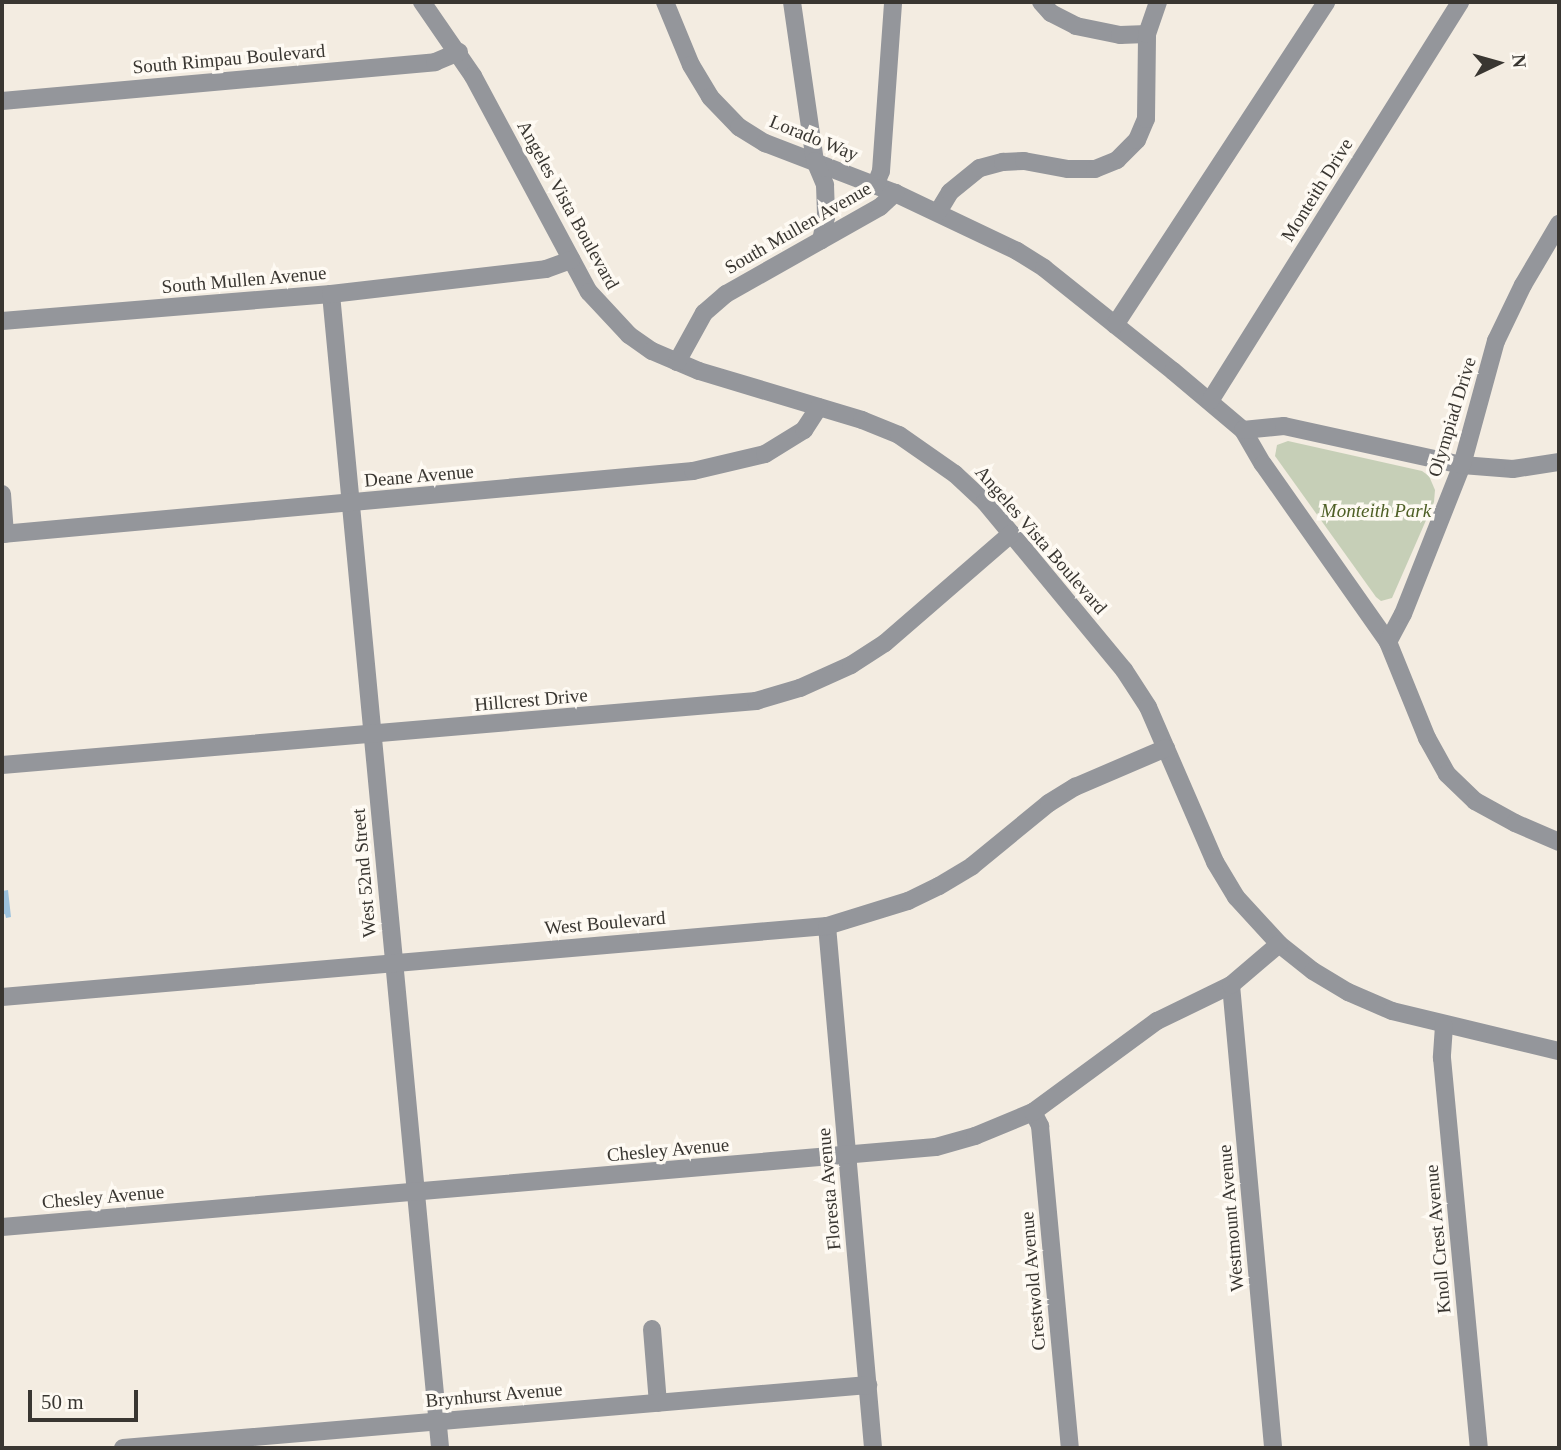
<!DOCTYPE html>
<html>
<head>
<meta charset="utf-8">
<style>
	body { margin:0 }
	#map { position:relative; width:1561px; height:1450px; overflow:hidden; background:#f3ece1; font-family:Georgia,serif }
	div>[style] { position:absolute }
	.green>* { inset:0; background:#c6cfb7 }
	.water>* { inset:0; background:#9ec3de }
	.minor>* { height:18px; margin:-9px; padding:0 9px; transform-origin:9px; border-radius:9px; background:#94969b }
	span { translate:-50% -50%; white-space:nowrap; text-align:center; line-height:1.15; -webkit-text-stroke:7px #fefaf3; paint-order:stroke }
	.street-label { font-size:19px; color:#393631 }
	.park-label { font-size:19px; color:#4e5f25; font-style:italic }
	.frame { position:absolute; inset:0; border:4px solid #393631; pointer-events:none }
	.north { position:absolute; left:1463px; top:28px; width:70px; height:70px; -webkit-text-stroke:5px #fefaf3; paint-order:stroke; rotate:85deg; font-size:19px; font-weight:700; line-height:28px; text-align:center; color:#393631 }
	.north::after { content:''; display:block; margin:auto; width:24px; height:32px; background:#393631; clip-path:polygon(50% 0,100% 100%,50% 72%,0 100%) }
	.scale { position:absolute; left:28px; top:1390px; width:110px; height:32px; box-sizing:border-box; border:4px solid #393631; border-top:0; padding-left:9px; font-size:21px; line-height:24px; white-space:nowrap; color:#393631; -webkit-text-stroke:5px #fefaf3; paint-order:stroke }
</style>
</head>
<body>
<div id="map">
	<div class="green">
		<div style="clip-path:polygon(1288px 441px,1422px 471px,1429px 476px,1435px 490px,1434px 502px,1392px 598px,1381px 601px,1376px 597px,1275px 456px,1277px 445px)"></div>
	</div>
	<div class="water">
		<div style="clip-path:polygon(8px 890px,11px 917px,6px 918px,5px 914px,2px 915px,2px 891px)"></div>
	</div>
	<div class="minor">
		<div style="left:422px;top:2px;width:90px;rotate:55.4deg"></div>
		<div style="left:473px;top:76px;width:245px;rotate:61.8deg"></div>
		<div style="left:589px;top:292px;width:59px;rotate:47.1deg"></div>
		<div style="left:629px;top:335px;width:28px;rotate:35deg"></div>
		<div style="left:652px;top:351px;width:51px;rotate:23.1deg"></div>
		<div style="left:699px;top:371px;width:170px;rotate:16.7deg"></div>
		<div style="left:862px;top:420px;width:40px;rotate:22deg"></div>
		<div style="left:899px;top:435px;width:68px;rotate:34.9deg"></div>
		<div style="left:955px;top:474px;width:41px;rotate:43deg"></div>
		<div style="left:985px;top:502px;width:218px;rotate:50.4deg"></div>
		<div style="left:1124px;top:670px;width:44px;rotate:57deg"></div>
		<div style="left:1148px;top:707px;width:169px;rotate:66.6deg"></div>
		<div style="left:1215px;top:862px;width:41px;rotate:59deg"></div>
		<div style="left:1236px;top:897px;width:64px;rotate:47.5deg"></div>
		<div style="left:1279px;top:944px;width:43px;rotate:38.5deg"></div>
		<div style="left:1313px;top:971px;width:41px;rotate:31deg"></div>
		<div style="left:1348px;top:992px;width:48px;rotate:23.4deg"></div>
		<div style="left:1392px;top:1011px;width:172px;rotate:13.5deg"></div>
		<div style="left:665px;top:2px;width:68px;rotate:67.6deg"></div>
		<div style="left:691px;top:65px;width:37px;rotate:59deg"></div>
		<div style="left:710px;top:97px;width:42px;rotate:46deg"></div>
		<div style="left:739px;top:127px;width:31px;rotate:32deg"></div>
		<div style="left:765px;top:143px;width:139px;rotate:21deg"></div>
		<div style="left:895px;top:193px;width:135px;rotate:25.4deg"></div>
		<div style="left:1017px;top:251px;width:32px;rotate:32deg"></div>
		<div style="left:1044px;top:268px;width:165px;rotate:38.6deg"></div>
		<div style="left:1173px;top:371px;width:92px;rotate:40.1deg"></div>
		<div style="left:1243px;top:430px;width:39px;rotate:60deg"></div>
		<div style="left:1263px;top:464px;width:218px;rotate:54.9deg"></div>
		<div style="left:1388px;top:642px;width:104px;rotate:67.9deg"></div>
		<div style="left:1427px;top:738px;width:41px;rotate:60.9deg"></div>
		<div style="left:1447px;top:774px;width:39px;rotate:44deg"></div>
		<div style="left:1475px;top:801px;width:46px;rotate:28.8deg"></div>
		<div style="left:1515px;top:823px;width:48px;rotate:23.4deg"></div>
		<div style="left:792px;top:2px;width:161px;rotate:81.8deg"></div>
		<div style="left:815px;top:161px;width:26px;rotate:67deg"></div>
		<div style="left:825px;top:185px;width:32px;rotate:88deg"></div>
		<div style="left:826px;top:217px;width:24px;rotate:102deg"></div>
		<div style="left:1041px;top:2px;width:15px;rotate:48deg"></div>
		<div style="left:1051px;top:13px;width:28px;rotate:27deg"></div>
		<div style="left:1076px;top:26px;width:45px;rotate:11.6deg"></div>
		<div style="left:1120px;top:35px;width:27px;rotate:-2deg"></div>
		<div style="left:2px;top:101px;width:435px;rotate:-5.1deg"></div>
		<div style="left:435px;top:62px;width:26px;rotate:-23deg"></div>
		<div style="left:875px;top:186px;width:16px;rotate:-68deg"></div>
		<div style="left:881px;top:171px;width:169px;rotate:-85.9deg"></div>
		<div style="left:938px;top:212px;width:23px;rotate:-59deg"></div>
		<div style="left:950px;top:192px;width:38px;rotate:-39deg"></div>
		<div style="left:980px;top:168px;width:24px;rotate:-15deg"></div>
		<div style="left:1003px;top:162px;width:21px;rotate:-3deg"></div>
		<div style="left:1024px;top:161px;width:45px;rotate:10.3deg"></div>
		<div style="left:1068px;top:169px;width:27px"></div>
		<div style="left:1095px;top:169px;width:24px;rotate:-22deg"></div>
		<div style="left:1117px;top:160px;width:28px;rotate:-45deg"></div>
		<div style="left:1137px;top:140px;width:23px;rotate:-67deg"></div>
		<div style="left:1146px;top:119px;width:85px;rotate:-89.3deg"></div>
		<div style="left:1147px;top:34px;width:34px;rotate:-71deg"></div>
		<div style="left:331px;top:294px;width:1159px;rotate:84.6deg"></div>
		<div style="left:2px;top:321px;width:330px;rotate:-4.7deg"></div>
		<div style="left:331px;top:294px;width:216px;rotate:-6.6deg"></div>
		<div style="left:546px;top:269px;width:27px;rotate:-20deg"></div>
		<div style="left:1115px;top:325px;width:386px;rotate:-56.8deg"></div>
		<div style="left:677px;top:362px;width:56px;rotate:-61.1deg"></div>
		<div style="left:704px;top:313px;width:29px;rotate:-41deg"></div>
		<div style="left:726px;top:294px;width:177px;rotate:-29.5deg"></div>
		<div style="left:880px;top:207px;width:21px;rotate:-43deg"></div>
		<div style="left:1210px;top:401px;width:471px;rotate:-57.9deg"></div>
		<div style="left:1243px;top:430px;width:41px;rotate:-5.6deg"></div>
		<div style="left:1284px;top:426px;width:182px;rotate:12.4deg"></div>
		<div style="left:1462px;top:465px;width:51px;rotate:4.5deg"></div>
		<div style="left:1513px;top:469px;width:47px;rotate:-8.7deg"></div>
		<div style="left:2px;top:494px;width:40px;rotate:85.7deg"></div>
		<div style="left:2px;top:534px;width:694px;rotate:-5.21deg"></div>
		<div style="left:693px;top:471px;width:74px;rotate:-13.3deg"></div>
		<div style="left:765px;top:454px;width:46px;rotate:-31.6deg"></div>
		<div style="left:804px;top:430px;width:27px;rotate:-57deg"></div>
		<div style="left:1388px;top:642px;width:32px;rotate:-62deg"></div>
		<div style="left:1403px;top:614px;width:160px;rotate:-68.4deg"></div>
		<div style="left:1462px;top:465px;width:129px;rotate:-74.7deg"></div>
		<div style="left:1496px;top:341px;width:62px;rotate:-64.3deg"></div>
		<div style="left:1523px;top:285px;width:71px;rotate:-59.5deg"></div>
		<div style="left:2px;top:765px;width:757px;rotate:-4.85deg"></div>
		<div style="left:756px;top:701px;width:46px;rotate:-16.5deg"></div>
		<div style="left:800px;top:688px;width:56px;rotate:-24.3deg"></div>
		<div style="left:851px;top:665px;width:40px;rotate:-32.9deg"></div>
		<div style="left:885px;top:643px;width:167px;rotate:-40.9deg"></div>
		<div style="left:827px;top:926px;width:524px;rotate:84.96deg"></div>
		<div style="left:1231px;top:985px;width:465px;rotate:84.8deg"></div>
		<div style="left:2px;top:997px;width:828px;rotate:-4.92deg"></div>
		<div style="left:827px;top:926px;width:85px;rotate:-17.2deg"></div>
		<div style="left:908px;top:901px;width:34px;rotate:-26deg"></div>
		<div style="left:939px;top:886px;width:39px;rotate:-31deg"></div>
		<div style="left:972px;top:866px;width:99px;rotate:-39.3deg"></div>
		<div style="left:1049px;top:803px;width:31px;rotate:-32deg"></div>
		<div style="left:1075px;top:787px;width:99px;rotate:-23.2deg"></div>
		<div style="left:1444px;top:1026px;width:32px;rotate:94deg"></div>
		<div style="left:1442px;top:1058px;width:392px;rotate:84.6deg"></div>
		<div style="left:1033px;top:1112px;width:16px;rotate:63deg"></div>
		<div style="left:1040px;top:1126px;width:323px;rotate:84.7deg"></div>
		<div style="left:2px;top:1227px;width:937px;rotate:-4.9deg"></div>
		<div style="left:936px;top:1147px;width:41px;rotate:-15.8deg"></div>
		<div style="left:975px;top:1136px;width:63px;rotate:-22.5deg"></div>
		<div style="left:1033px;top:1112px;width:154px;rotate:-36.3deg"></div>
		<div style="left:1157px;top:1021px;width:82px;rotate:-25.9deg"></div>
		<div style="left:1231px;top:985px;width:63px;rotate:-40.5deg"></div>
		<div style="left:652px;top:1329px;width:74px;rotate:85.4deg"></div>
		<div style="left:123px;top:1448px;width:748px;rotate:-4.83deg"></div>
	</div>
	<div class="street-label">
		<span style="left:229px;top:59px;rotate:-5deg">South Rimpau Boulevard</span>
		<span style="left:814px;top:138px;rotate:22deg">Lorado Way</span>
		<span style="left:1317px;top:190px;rotate:-58deg">Monteith Drive</span>
		<span style="left:568px;top:205px;rotate:61deg">Angeles Vista Boulevard</span>
		<span style="left:798px;top:228px;rotate:-30deg">South Mullen Avenue</span>
		<span style="left:244px;top:280px;rotate:-5deg">South Mullen Avenue</span>
		<span style="left:1452px;top:417px;rotate:-73deg">Olympiad Drive</span>
		<span style="left:419px;top:476px;rotate:-5deg">Deane Avenue</span>
		<span style="left:1041px;top:540px;rotate:49deg">Angeles Vista Boulevard</span>
		<span style="left:531px;top:700px;rotate:-5deg">Hillcrest Drive</span>
		<span style="left:364px;top:873px;rotate:-95deg">West 52nd Street</span>
		<span style="left:605px;top:923px;rotate:-5deg">West Boulevard</span>
		<span style="left:668px;top:1150px;rotate:-5deg">Chesley Avenue</span>
		<span style="left:829px;top:1189px;rotate:-95deg">Floresta Avenue</span>
		<span style="left:103px;top:1197px;rotate:-5deg">Chesley Avenue</span>
		<span style="left:1231px;top:1218px;rotate:-95deg">Westmount Avenue</span>
		<span style="left:1438px;top:1239px;rotate:-95deg">Knoll Crest Avenue</span>
		<span style="left:1033px;top:1281px;rotate:-95deg">Crestwold Avenue</span>
		<span style="left:494px;top:1395px;rotate:-5deg">Brynhurst Avenue</span>
	</div>
	<div class="park-label">
		<span style="left:1376px;top:511px">Monteith Park</span>
	</div>
	<div class="frame"></div>
	<div class="north">N</div>
	<div class="scale">50 m</div>
</div>
</body>
</html>
